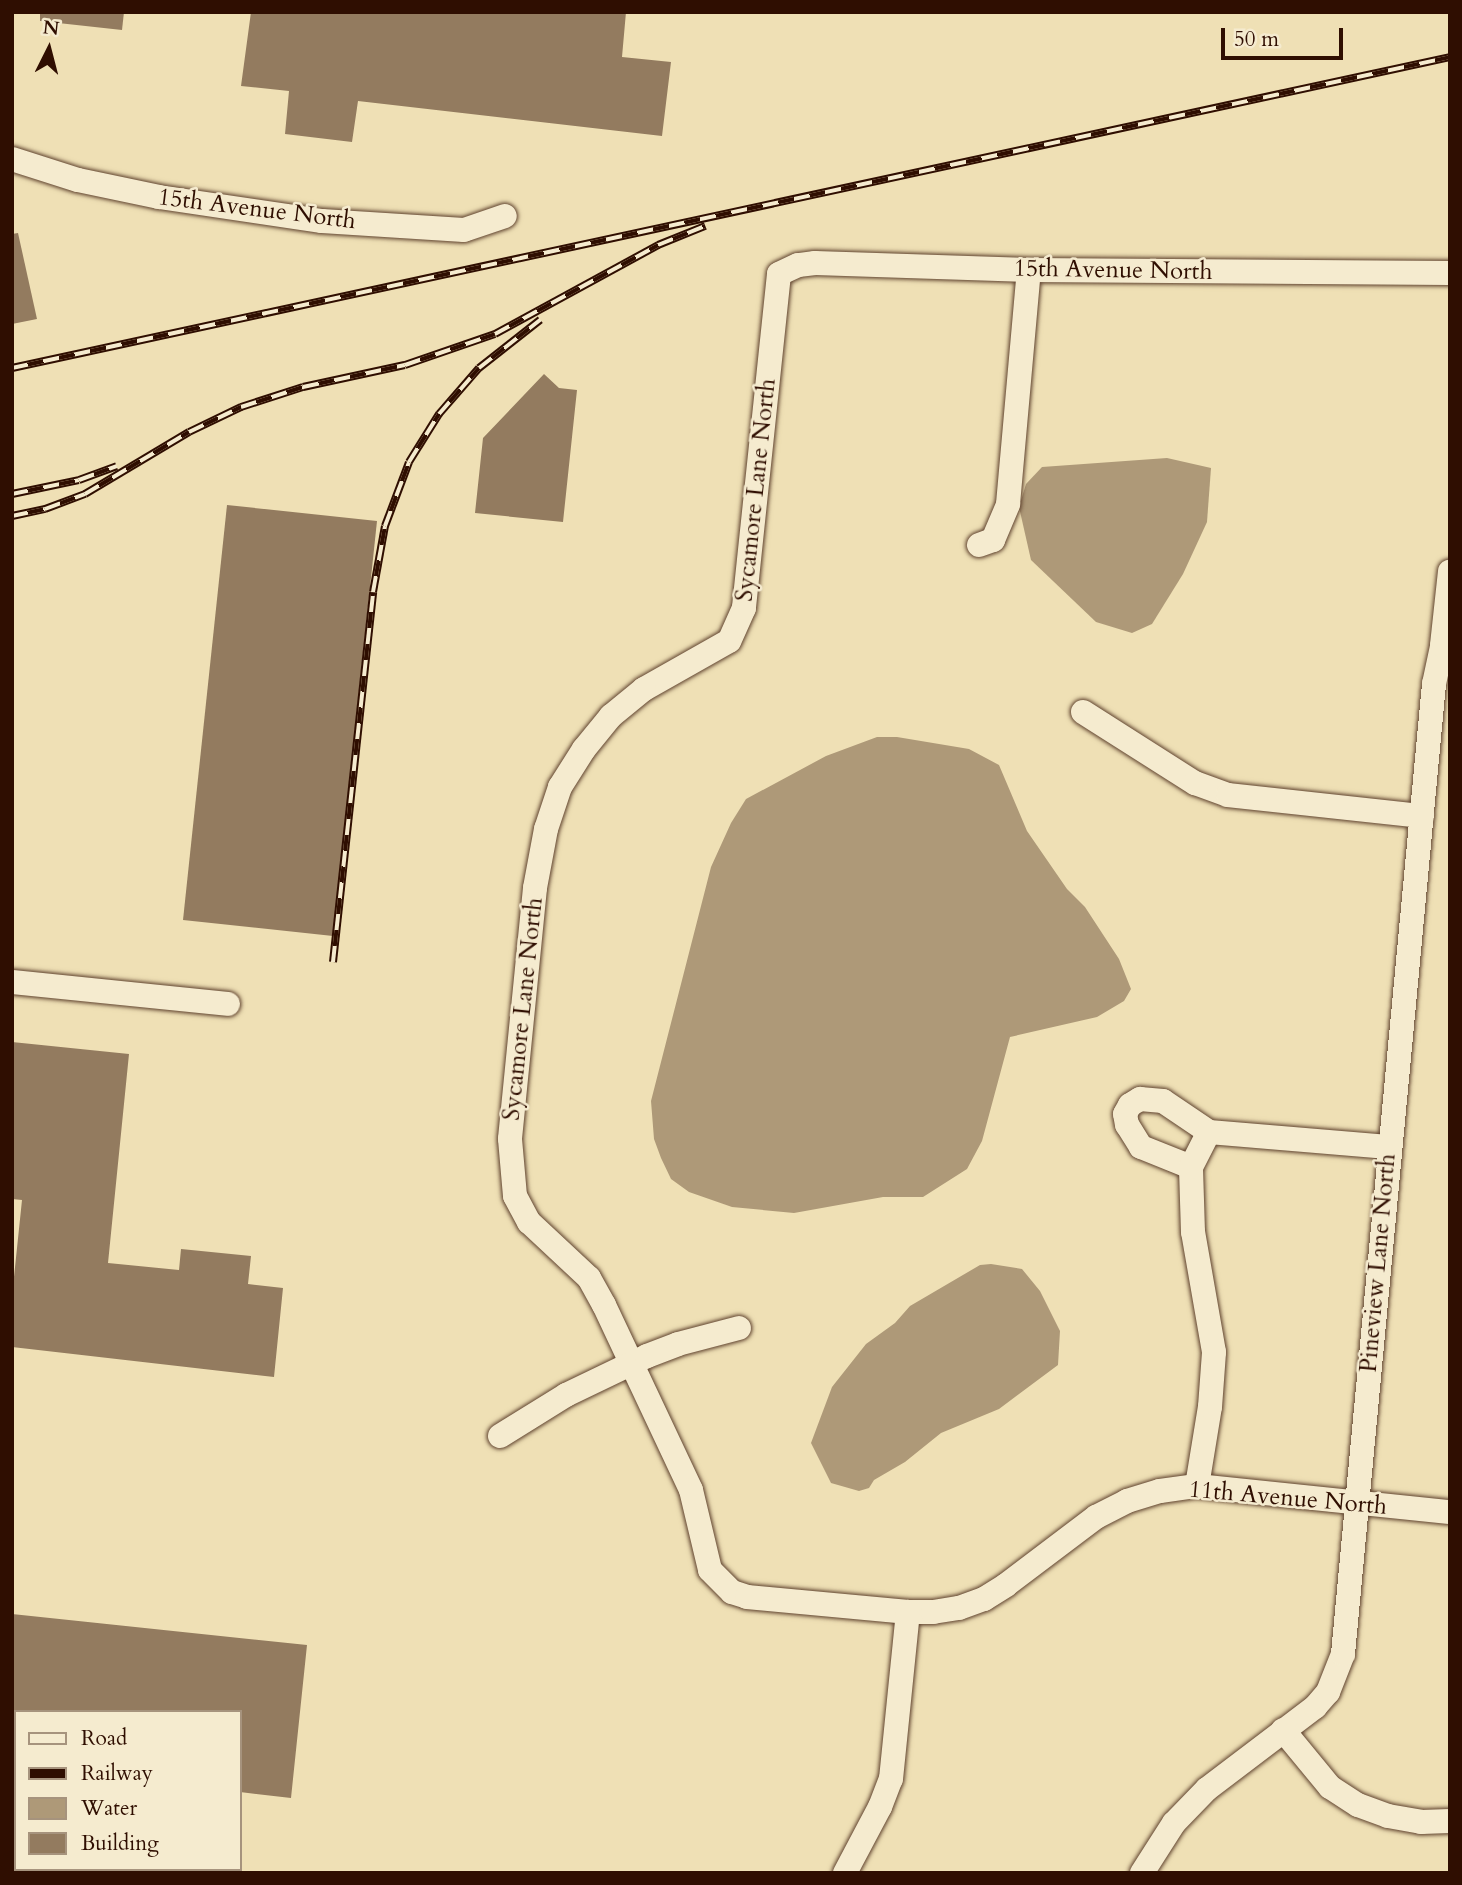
<!DOCTYPE html>
<html>
<head>
<meta charset="utf-8">
<style>
	body { margin:0 }
	#map { position:relative; width:1462px; height:1885px; overflow:hidden; background:#efe0b5; font-family:Cardo,serif }
	div>[style] { position:absolute }
	.water>* { inset:0; background:#ae9978 }
	.building>* { inset:0; background:#937b5f }
	.roads { filter:drop-shadow(0 0 2px #5f422e) drop-shadow(0 0 2px #5f422e) }
	.minor>* { height:24px; margin:-12px; padding:0 12px; transform-origin:12px; border-radius:12px; background:#f5ebcf }
	.rail>* { height:8px; margin-top:-4px; transform-origin:0; background:repeating-linear-gradient(90deg,#f5ebcf 0 16px,#2f0e01 0 32px); box-sizing:border-box; border-block:2px solid #2f0e01 }
	span { translate:-50% -50%; white-space:nowrap; text-align:center; line-height:1.15; -webkit-text-stroke:5px #f5ebcf; paint-order:stroke }
	.street-label { font-size:24px; color:#2f0e01 }
	.frame { position:absolute; inset:0; border:14px solid #2f0e01; pointer-events:none }
	.legend { position:absolute; left:14px; top:1710px; width:228px; height:161px; box-sizing:border-box; background:#f5ebcf; border:2px solid #a6937d; margin:0; padding:9px 12px; list-style:none; font-size:21px; color:#2f0e01 }
	.legend li { display:flex; align-items:center; gap:14px; height:35px }
	.legend b { width:35px; border:2px solid #a6937d }
	.north { position:absolute; left:14px; top:14px; width:70px; height:70px; -webkit-text-stroke:5px #f5ebcf; paint-order:stroke; rotate:6deg; font-size:19px; font-weight:700; line-height:28px; text-align:center; color:#2f0e01 }
	.north::after { content:''; display:block; margin:auto; width:24px; height:32px; background:#2f0e01; clip-path:polygon(50% 0,100% 100%,50% 72%,0 100%) }
	.scale { position:absolute; left:1221px; top:28px; width:122px; height:32px; box-sizing:border-box; border:4px solid #2f0e01; border-top:0; padding-left:9px; font-size:21px; line-height:24px; white-space:nowrap; color:#2f0e01; -webkit-text-stroke:5px #f5ebcf; paint-order:stroke }
</style>
</head>
<body>
<div id="map">
	<div class="water">
		<div style="clip-path:polygon(1167px 458px,1211px 468px,1207px 522px,1183px 574px,1152px 624px,1132px 633px,1096px 622px,1031px 560px,1019px 507px,1026px 484px,1042px 467px)"></div>
		<div style="clip-path:polygon(877px 737px,897px 737px,969px 749px,999px 765px,1027px 831px,1067px 889px,1085px 907px,1119px 959px,1131px 989px,1124px 1001px,1097px 1017px,1010px 1037px,982px 1141px,967px 1169px,923px 1197px,883px 1197px,794px 1213px,732px 1207px,689px 1192px,671px 1179px,661px 1158px,654px 1139px,651px 1101px,711px 867px,731px 823px,746px 799px,826px 756px)"></div>
		<div style="clip-path:polygon(991px 1264px,1022px 1269px,1040px 1291px,1060px 1331px,1058px 1365px,999px 1409px,941px 1433px,905px 1462px,874px 1480px,869px 1488px,859px 1491px,831px 1483px,811px 1443px,832px 1387px,866px 1344px,895px 1323px,910px 1306px,980px 1265px)"></div>
	</div>
	<div class="building">
		<div style="clip-path:polygon(40px 12px,124px 12px,122px 30px,40px 21px)"></div>
		<div style="clip-path:polygon(251px 12px,626px 12px,622px 57px,671px 62px,662px 136px,358px 101px,352px 142px,285px 134px,289px 91px,241px 86px)"></div>
		<div style="clip-path:polygon(18px 233px,37px 319px,12px 324px,12px 234px)"></div>
		<div style="clip-path:polygon(544px 374px,559px 388px,577px 390px,563px 522px,475px 513px,483px 438px)"></div>
		<div style="clip-path:polygon(227px 505px,377px 521px,333px 936px,183px 920px)"></div>
		<div style="clip-path:polygon(12px 1042px,129px 1054px,108px 1263px,179px 1270px,181px 1249px,251px 1256px,248px 1284px,283px 1288px,274px 1377px,12px 1347px,12px 1296px,22px 1200px,12px 1199px)"></div>
		<div style="clip-path:polygon(12px 1614px,307px 1645px,291px 1798px,240px 1792px,240px 1712px,12px 1712px)"></div>
	</div>
	<div class="roads">
		<div class="minor">
			<div style="left:12px;top:159px;width:69px;rotate:17.7deg"></div>
			<div style="left:78px;top:180px;width:83px;rotate:11.9deg"></div>
			<div style="left:159px;top:197px;width:165px;rotate:8.4deg"></div>
			<div style="left:322px;top:221px;width:142px;rotate:3.6deg"></div>
			<div style="left:464px;top:230px;width:43px;rotate:-18.9deg"></div>
			<div style="left:1450px;top:273px;width:421px;rotate:-179.6deg"></div>
			<div style="left:1029px;top:270px;width:214px;rotate:-178.1deg"></div>
			<div style="left:815px;top:263px;width:17px;rotate:173deg"></div>
			<div style="left:798px;top:265px;width:21px;rotate:155deg"></div>
			<div style="left:779px;top:274px;width:336px;rotate:96deg"></div>
			<div style="left:744px;top:608px;width:36px;rotate:114deg"></div>
			<div style="left:729px;top:641px;width:98px;rotate:150.5deg"></div>
			<div style="left:644px;top:689px;width:43px;rotate:140.7deg"></div>
			<div style="left:611px;top:716px;width:43px;rotate:129.3deg"></div>
			<div style="left:584px;top:749px;width:45px;rotate:122.3deg"></div>
			<div style="left:560px;top:787px;width:44px;rotate:108.4deg"></div>
			<div style="left:546px;top:829px;width:60px;rotate:100.6deg"></div>
			<div style="left:535px;top:888px;width:252px;rotate:95.7deg"></div>
			<div style="left:510px;top:1139px;width:57px;rotate:85deg"></div>
			<div style="left:515px;top:1196px;width:30px;rotate:62deg"></div>
			<div style="left:529px;top:1222px;width:82px;rotate:43deg"></div>
			<div style="left:589px;top:1278px;width:31px;rotate:61deg"></div>
			<div style="left:604px;top:1305px;width:204px;rotate:64.8deg"></div>
			<div style="left:691px;top:1490px;width:82px;rotate:76.6deg"></div>
			<div style="left:710px;top:1570px;width:31px;rotate:45deg"></div>
			<div style="left:732px;top:1592px;width:16px;rotate:18deg"></div>
			<div style="left:747px;top:1597px;width:162px;rotate:5.3deg"></div>
			<div style="left:908px;top:1612px;width:25px"></div>
			<div style="left:933px;top:1612px;width:26px;rotate:-9deg"></div>
			<div style="left:959px;top:1608px;width:27px;rotate:-20deg"></div>
			<div style="left:984px;top:1599px;width:26px;rotate:-32deg"></div>
			<div style="left:1006px;top:1585px;width:113px;rotate:-37.1deg"></div>
			<div style="left:1096px;top:1517px;width:35px;rotate:-27deg"></div>
			<div style="left:1127px;top:1501px;width:34px;rotate:-17deg"></div>
			<div style="left:1160px;top:1491px;width:37px;rotate:-8deg"></div>
			<div style="left:1197px;top:1486px;width:254px;rotate:5.9deg"></div>
			<div style="left:979px;top:545px;width:15px;rotate:-20deg"></div>
			<div style="left:993px;top:540px;width:39px;rotate:-67deg"></div>
			<div style="left:1008px;top:504px;width:235px;rotate:-84.9deg"></div>
			<div style="left:1083px;top:712px;width:133px;rotate:32.4deg"></div>
			<div style="left:1195px;top:783px;width:35px;rotate:20deg"></div>
			<div style="left:1228px;top:795px;width:195px;rotate:6.2deg"></div>
			<div style="left:12px;top:982px;width:217px;rotate:5.8deg"></div>
			<div style="left:1191px;top:1167px;width:54px;rotate:-158.2deg"></div>
			<div style="left:1141px;top:1147px;width:26px;rotate:-122deg"></div>
			<div style="left:1127px;top:1125px;width:11px;rotate:-100deg"></div>
			<div style="left:1125px;top:1114px;width:10px;rotate:-61deg"></div>
			<div style="left:1130px;top:1105px;width:12px;rotate:-31deg"></div>
			<div style="left:1140px;top:1099px;width:23px;rotate:5deg"></div>
			<div style="left:1163px;top:1101px;width:55px;rotate:34deg"></div>
			<div style="left:1209px;top:1132px;width:180px;rotate:4.8deg"></div>
			<div style="left:500px;top:1436px;width:78px;rotate:-31.8deg"></div>
			<div style="left:566px;top:1395px;width:90px;rotate:-25.7deg"></div>
			<div style="left:647px;top:1356px;width:33px;rotate:-21deg"></div>
			<div style="left:678px;top:1344px;width:63px;rotate:-14.7deg"></div>
			<div style="left:1197px;top:1486px;width:80px;rotate:-80.7deg"></div>
			<div style="left:1210px;top:1407px;width:55px;rotate:-85.8deg"></div>
			<div style="left:1214px;top:1352px;width:122px;rotate:-99.9deg"></div>
			<div style="left:1193px;top:1232px;width:65px;rotate:-91.8deg"></div>
			<div style="left:1191px;top:1167px;width:39px;rotate:-63deg"></div>
			<div style="left:1283px;top:1730px;width:74px;rotate:50.5deg"></div>
			<div style="left:1330px;top:1787px;width:33px;rotate:33deg"></div>
			<div style="left:1358px;top:1805px;width:32px;rotate:20deg"></div>
			<div style="left:1388px;top:1816px;width:34px;rotate:10deg"></div>
			<div style="left:1421px;top:1822px;width:29px;rotate:-2deg"></div>
			<div style="left:845px;top:1873px;width:75px;rotate:-62.1deg"></div>
			<div style="left:880px;top:1807px;width:30px;rotate:-69deg"></div>
			<div style="left:891px;top:1779px;width:168px;rotate:-84.2deg"></div>
			<div style="left:1142px;top:1873px;width:59px;rotate:-57.4deg"></div>
			<div style="left:1174px;top:1823px;width:47px;rotate:-45.9deg"></div>
			<div style="left:1207px;top:1789px;width:136px;rotate:-37.2deg"></div>
			<div style="left:1315px;top:1707px;width:20px;rotate:-49deg"></div>
			<div style="left:1328px;top:1692px;width:41px;rotate:-68.5deg"></div>
			<div style="left:1343px;top:1654px;width:974px;rotate:-84.64deg"></div>
			<div style="left:1434px;top:684px;width:40px;rotate:-78deg"></div>
			<div style="left:1442px;top:645px;width:74px;rotate:-83.8deg"></div>
		</div>
	</div>
	<div class="rail">
		<div style="left:12px;top:368px;width:1471px;rotate:-12.2deg"></div>
		<div style="left:12px;top:494px;width:68px;rotate:-11.8deg"></div>
		<div style="left:79px;top:480px;width:40px;rotate:-20.2deg"></div>
		<div style="left:12px;top:516px;width:34px;rotate:-12deg"></div>
		<div style="left:45px;top:509px;width:43px;rotate:-20.6deg"></div>
		<div style="left:85px;top:494px;width:121px;rotate:-30.8deg"></div>
		<div style="left:189px;top:432px;width:58px;rotate:-25.7deg"></div>
		<div style="left:241px;top:407px;width:65px;rotate:-17.9deg"></div>
		<div style="left:303px;top:387px;width:104px;rotate:-12.2deg"></div>
		<div style="left:405px;top:365px;width:95px;rotate:-19deg"></div>
		<div style="left:495px;top:334px;width:186px;rotate:-28.6deg"></div>
		<div style="left:658px;top:245px;width:51px;rotate:-22deg"></div>
		<div style="left:333px;top:962px;width:372px;rotate:-83.8deg"></div>
		<div style="left:373px;top:592px;width:67px;rotate:-79.7deg"></div>
		<div style="left:385px;top:526px;width:68px;rotate:-69.4deg"></div>
		<div style="left:409px;top:462px;width:57px;rotate:-58deg"></div>
		<div style="left:439px;top:414px;width:61px;rotate:-49deg"></div>
		<div style="left:479px;top:368px;width:78px;rotate:-38.2deg"></div>
	</div>
	<div class="street-label">
		<span style="left:257px;top:209px;rotate:7deg">15th Avenue North</span>
		<span style="left:1113px;top:270px;rotate:1deg">15th Avenue North</span>
		<span style="left:756px;top:490px;rotate:-84deg">Sycamore Lane North</span>
		<span style="left:523px;top:1009px;rotate:-84deg">Sycamore Lane North</span>
		<span style="left:1378px;top:1263px;rotate:-85deg">Pineview Lane North</span>
		<span style="left:1288px;top:1498px;rotate:5deg">11th Avenue North</span>
	</div>
	<div class="frame"></div>
	<ul class="legend">
	<li><b style="height:9px;background:#f5ebcf"></b>Road</li>
	<li><b style="height:9px;background:#2f0e01"></b>Railway</li>
	<li><b style="height:19px;background:#ae9978"></b>Water</li>
	<li><b style="height:19px;background:#937b5f"></b>Building</li>
	</ul>
	<div class="north">N</div>
	<div class="scale">50 m</div>
</div>
</body>
</html>
